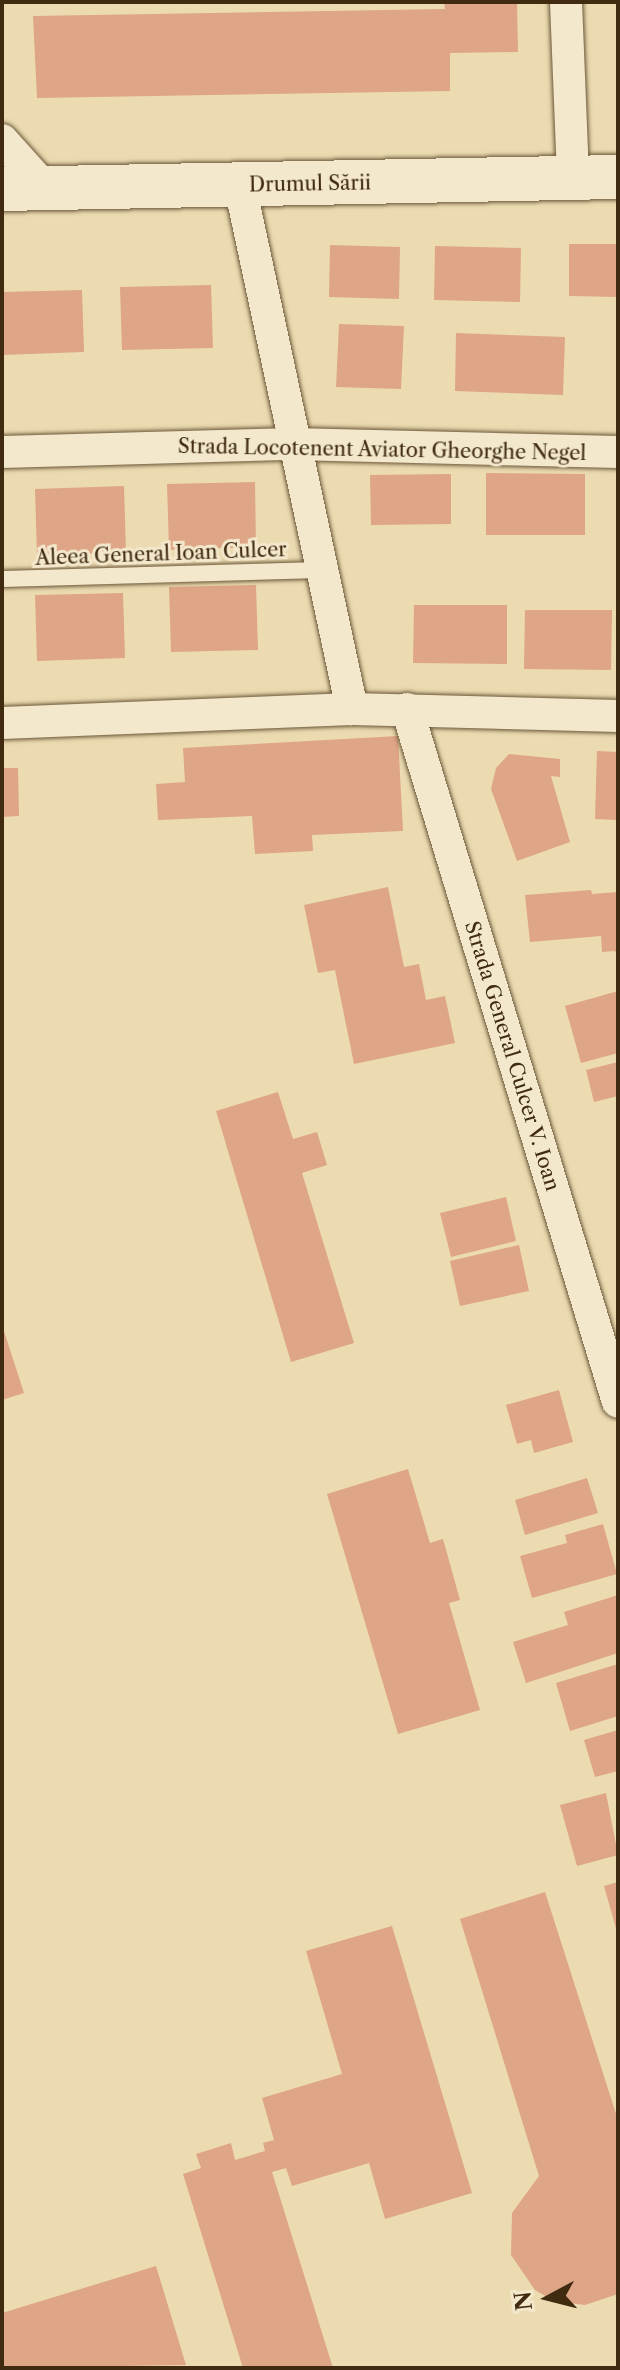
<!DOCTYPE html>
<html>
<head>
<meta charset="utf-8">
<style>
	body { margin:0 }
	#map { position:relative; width:620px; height:2370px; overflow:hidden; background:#ecdbb1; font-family:"Libre Caslon Text",serif }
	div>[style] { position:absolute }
	.building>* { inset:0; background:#dea586 }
	.roads { filter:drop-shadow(0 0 2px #6b5738) drop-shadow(0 0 2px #6b5738) }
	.lane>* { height:16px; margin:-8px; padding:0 8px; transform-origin:8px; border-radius:8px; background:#f3e8cc }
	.street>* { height:32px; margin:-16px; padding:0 16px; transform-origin:16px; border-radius:16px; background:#f3e8cc }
	.secondary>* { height:44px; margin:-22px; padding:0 22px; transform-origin:22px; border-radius:22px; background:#f3e8cc }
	span { translate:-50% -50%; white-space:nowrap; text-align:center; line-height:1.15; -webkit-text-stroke:6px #f3e8cc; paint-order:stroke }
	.street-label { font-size:20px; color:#402b10 }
	.frame { position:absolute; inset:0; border:4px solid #402b10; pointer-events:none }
	.north { position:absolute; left:508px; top:2258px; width:80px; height:80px; -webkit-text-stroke:6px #f3e8cc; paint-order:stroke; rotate:263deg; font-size:22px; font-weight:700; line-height:32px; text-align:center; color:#402b10 }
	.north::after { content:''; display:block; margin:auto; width:28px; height:36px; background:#402b10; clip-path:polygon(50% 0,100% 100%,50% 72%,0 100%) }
</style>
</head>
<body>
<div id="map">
	<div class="building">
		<div style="clip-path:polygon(444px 2px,517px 2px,518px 52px,450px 53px,450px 91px,37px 98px,33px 16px,445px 9px)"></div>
		<div style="clip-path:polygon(569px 244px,618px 244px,618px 297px,569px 296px)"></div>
		<div style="clip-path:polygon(330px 245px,400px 247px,399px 299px,329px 297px)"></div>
		<div style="clip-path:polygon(435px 246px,521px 248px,520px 302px,434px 300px)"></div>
		<div style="clip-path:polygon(211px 285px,213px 348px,122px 350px,120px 287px)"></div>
		<div style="clip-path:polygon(82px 290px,84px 352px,2px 355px,2px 292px)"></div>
		<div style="clip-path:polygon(339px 324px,404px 326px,401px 389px,336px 387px)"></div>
		<div style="clip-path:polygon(456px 333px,565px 337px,563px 395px,455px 391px)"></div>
		<div style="clip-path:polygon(486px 473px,585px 474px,585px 535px,486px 535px)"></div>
		<div style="clip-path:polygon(451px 474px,451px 524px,371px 525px,370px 475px)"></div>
		<div style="clip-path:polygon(255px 482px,256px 547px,169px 550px,167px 484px)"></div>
		<div style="clip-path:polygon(124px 486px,126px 553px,37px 555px,35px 489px)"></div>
		<div style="clip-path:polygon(256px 585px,258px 650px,171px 652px,169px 587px)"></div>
		<div style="clip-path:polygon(123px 593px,125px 658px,37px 661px,35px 595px)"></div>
		<div style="clip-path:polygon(414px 605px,507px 605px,507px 664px,413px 663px)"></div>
		<div style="clip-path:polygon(525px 610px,612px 610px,611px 670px,524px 669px)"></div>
		<div style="clip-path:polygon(398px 736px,403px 831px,312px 835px,313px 851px,255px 854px,252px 816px,158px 820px,156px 784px,185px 782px,183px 748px)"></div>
		<div style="clip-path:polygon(597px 751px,618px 752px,618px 820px,595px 819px)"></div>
		<div style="clip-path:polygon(509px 754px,560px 759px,560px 777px,551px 776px,570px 842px,517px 861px,491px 789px,496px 768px)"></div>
		<div style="clip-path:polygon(2px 768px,18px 768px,19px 816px,2px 817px)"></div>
		<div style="clip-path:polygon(388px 887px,404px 967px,419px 964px,426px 1000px,445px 996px,455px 1043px,354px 1064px,335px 970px,318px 973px,304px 905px)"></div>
		<div style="clip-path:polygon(591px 890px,592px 894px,618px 892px,618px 957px,615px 951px,602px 952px,601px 936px,530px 942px,525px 895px)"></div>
		<div style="clip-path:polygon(618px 991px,618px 1053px,581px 1063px,565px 1006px)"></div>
		<div style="clip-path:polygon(618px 1062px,618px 1096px,594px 1102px,586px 1070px)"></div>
		<div style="clip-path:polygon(278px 1092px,293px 1139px,317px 1132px,327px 1165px,302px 1173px,354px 1343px,291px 1362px,216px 1111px)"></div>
		<div style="clip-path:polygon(506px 1197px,516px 1241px,451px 1257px,440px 1213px)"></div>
		<div style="clip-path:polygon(519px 1245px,529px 1291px,460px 1306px,450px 1261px)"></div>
		<div style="clip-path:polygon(2px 1325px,24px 1393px,2px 1400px)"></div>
		<div style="clip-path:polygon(559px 1390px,573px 1442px,534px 1453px,531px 1440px,517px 1444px,506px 1405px)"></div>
		<div style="clip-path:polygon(408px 1469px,430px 1543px,443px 1539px,460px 1600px,449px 1603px,480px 1710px,398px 1734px,327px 1494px)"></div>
		<div style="clip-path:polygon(587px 1478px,598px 1513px,525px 1535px,515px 1500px)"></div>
		<div style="clip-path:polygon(603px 1524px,617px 1574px,532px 1598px,520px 1556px,567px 1543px,565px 1535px)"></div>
		<div style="clip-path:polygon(618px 1595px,618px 1653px,526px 1683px,513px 1642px,568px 1625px,564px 1612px)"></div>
		<div style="clip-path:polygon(618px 1664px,618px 1716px,570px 1731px,556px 1683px)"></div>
		<div style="clip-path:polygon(618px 1730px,618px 1771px,595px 1777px,584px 1740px)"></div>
		<div style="clip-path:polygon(606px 1793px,618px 1855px,577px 1866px,560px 1805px)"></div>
		<div style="clip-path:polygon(618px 1882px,618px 1931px,617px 1932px,604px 1886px)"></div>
		<div style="clip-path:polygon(545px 1892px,618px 2120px,618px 2294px,585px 2305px,554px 2301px,535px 2290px,511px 2255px,512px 2213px,539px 2176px,460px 1919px)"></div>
		<div style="clip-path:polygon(392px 1926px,472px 2193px,385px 2219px,369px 2163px,292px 2186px,286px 2168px,272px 2172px,333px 2368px,243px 2368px,183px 2174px,201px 2168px,196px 2154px,231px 2143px,235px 2160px,265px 2151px,263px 2143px,274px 2140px,262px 2098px,342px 2074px,306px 1951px)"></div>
		<div style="clip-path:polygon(156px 2266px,186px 2365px,2px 2368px,2px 2313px)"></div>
	</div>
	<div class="roads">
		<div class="lane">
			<div style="left:2px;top:579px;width:319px;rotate:-1.6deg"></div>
		</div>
		<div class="street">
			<div style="left:566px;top:2px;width:176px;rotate:87.7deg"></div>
			<div style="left:2px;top:140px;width:66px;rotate:48.1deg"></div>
			<div style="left:240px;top:186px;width:535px;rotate:77.91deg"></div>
			<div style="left:2px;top:452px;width:291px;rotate:-1.6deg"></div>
			<div style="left:293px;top:444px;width:325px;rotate:1.4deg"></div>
			<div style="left:407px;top:709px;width:724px;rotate:73.07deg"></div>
			<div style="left:2px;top:723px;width:350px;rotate:-2.3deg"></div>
			<div style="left:352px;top:709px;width:266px;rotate:1.5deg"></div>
		</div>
		<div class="secondary">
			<div style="left:2px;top:189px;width:616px;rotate:-1.12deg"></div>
		</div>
	</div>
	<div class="street-label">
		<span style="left:310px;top:184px;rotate:-1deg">Drumul Sării</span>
		<span style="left:382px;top:450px;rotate:1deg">Strada Locotenent Aviator Gheorghe Negel</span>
		<span style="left:161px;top:554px;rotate:-2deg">Aleea General Ioan Culcer</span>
		<span style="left:512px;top:1056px;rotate:73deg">Strada General Culcer V. Ioan</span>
	</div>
	<div class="frame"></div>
	<div class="north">N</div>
</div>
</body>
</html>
